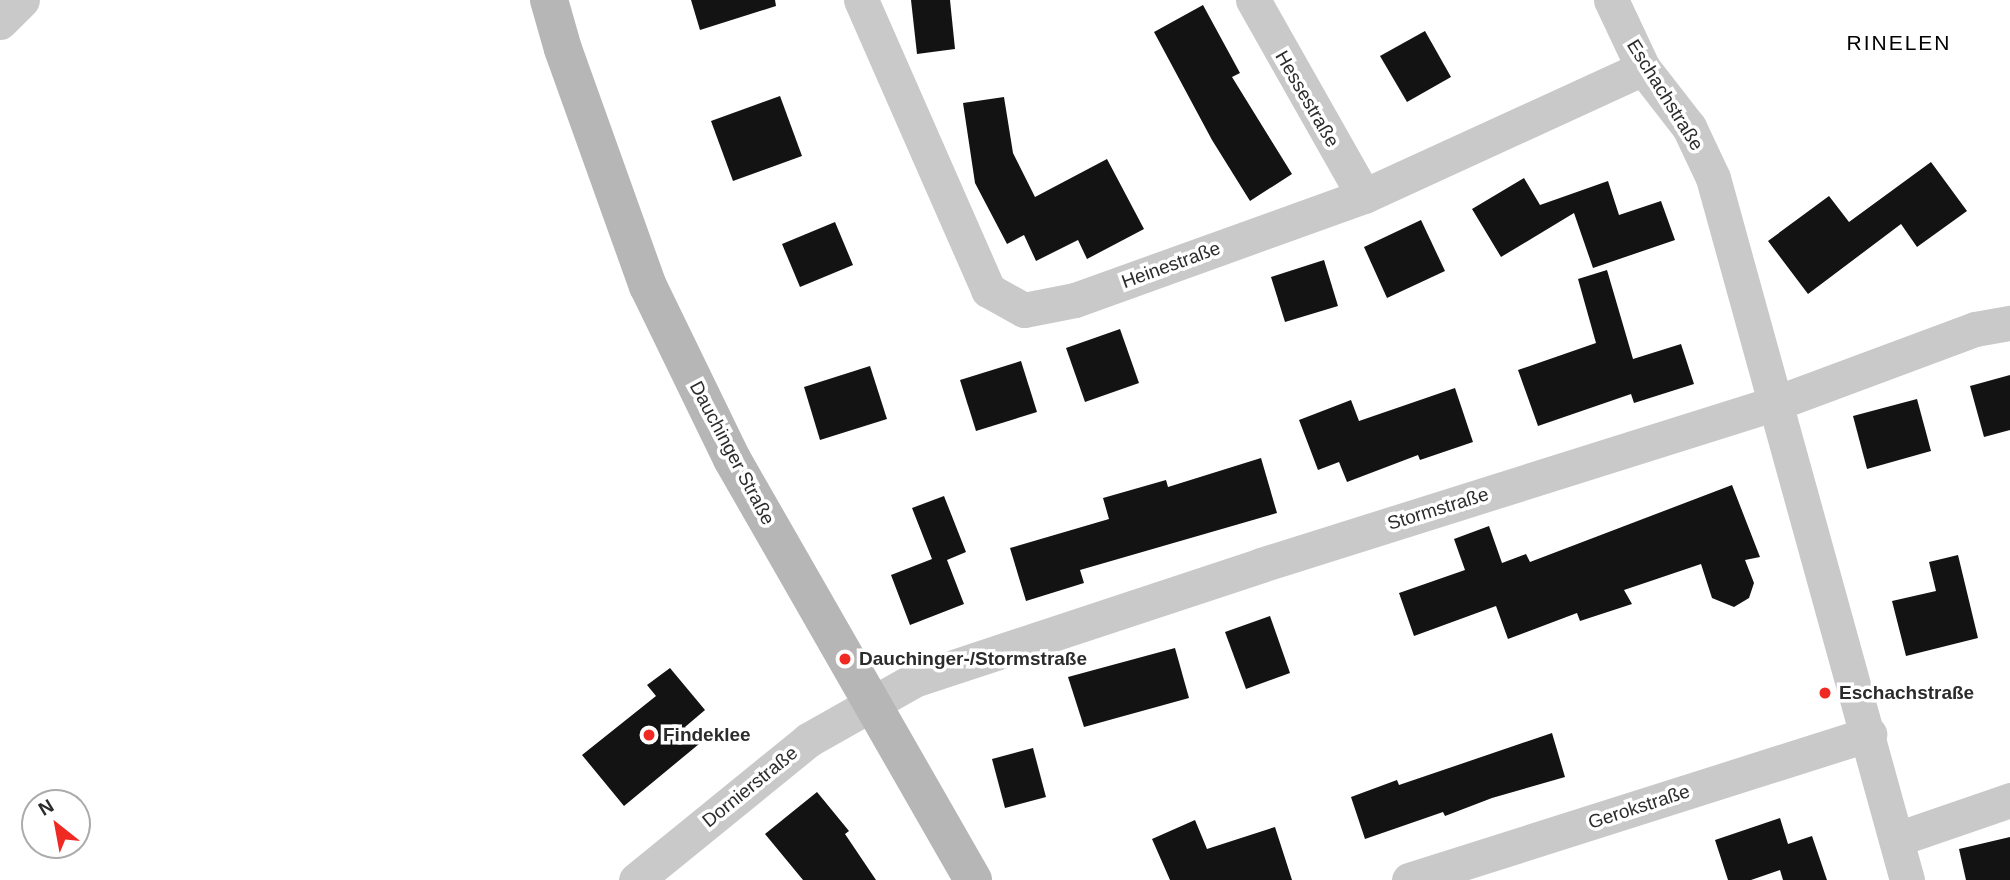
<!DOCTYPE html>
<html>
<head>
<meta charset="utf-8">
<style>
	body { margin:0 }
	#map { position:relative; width:2010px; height:880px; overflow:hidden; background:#fff; font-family:Helvetica,sans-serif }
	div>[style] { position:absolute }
	.building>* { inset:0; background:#131313 }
	.minor>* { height:35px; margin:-17.5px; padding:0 17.5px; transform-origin:17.5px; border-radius:17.5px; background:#c9c9c9 }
	.secondary>* { height:38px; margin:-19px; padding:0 19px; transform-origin:19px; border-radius:19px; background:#b6b6b6 }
	.dots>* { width:19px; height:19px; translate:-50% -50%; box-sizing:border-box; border:4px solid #fff; border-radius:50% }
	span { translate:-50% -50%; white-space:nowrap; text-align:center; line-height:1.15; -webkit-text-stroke:7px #fff; paint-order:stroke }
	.street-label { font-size:19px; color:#2c2c2c }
	.poi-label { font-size:19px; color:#2c2c2c; font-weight:700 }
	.left { translate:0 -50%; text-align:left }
	.neighbourhood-label { font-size:21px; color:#000; letter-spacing:2px }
	.north { position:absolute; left:21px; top:789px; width:70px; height:70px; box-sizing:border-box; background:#fff; border:2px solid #ababab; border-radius:50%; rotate:329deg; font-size:19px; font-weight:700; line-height:28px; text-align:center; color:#2c2c2c }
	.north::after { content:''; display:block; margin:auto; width:24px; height:32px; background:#ef2a22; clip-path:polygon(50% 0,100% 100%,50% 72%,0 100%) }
</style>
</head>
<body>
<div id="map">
	<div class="building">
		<div style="clip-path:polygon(691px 0,775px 0,776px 6px,700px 30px)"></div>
		<div style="clip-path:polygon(911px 0,950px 0,955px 49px,917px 54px)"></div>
		<div style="clip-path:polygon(1203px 5px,1240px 73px,1232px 77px,1292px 174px,1250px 201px,1212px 140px,1154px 32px)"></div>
		<div style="clip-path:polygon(1425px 31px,1451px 77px,1407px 102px,1380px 56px)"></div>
		<div style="clip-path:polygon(780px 96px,802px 156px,733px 181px,711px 121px)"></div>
		<div style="clip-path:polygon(1004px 97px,1013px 153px,1035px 197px,1107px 159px,1144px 229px,1087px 259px,1078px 240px,1036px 261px,1024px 235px,1007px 244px,975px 183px,963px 103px)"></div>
		<div style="clip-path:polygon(1931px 162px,1967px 211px,1917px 247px,1901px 224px,1808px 294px,1768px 241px,1829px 196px,1849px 222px)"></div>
		<div style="clip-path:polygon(1524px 178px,1540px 205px,1608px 181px,1619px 215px,1661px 201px,1675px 240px,1593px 268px,1574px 213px,1501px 257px,1472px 209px)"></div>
		<div style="clip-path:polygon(1421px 220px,1445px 271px,1387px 298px,1364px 247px)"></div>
		<div style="clip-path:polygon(835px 222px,853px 265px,800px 287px,782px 244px)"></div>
		<div style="clip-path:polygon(1324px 260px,1338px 306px,1285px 322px,1271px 277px)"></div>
		<div style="clip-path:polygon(1607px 270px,1633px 359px,1681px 344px,1694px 384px,1634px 403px,1631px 394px,1538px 426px,1518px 370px,1596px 343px,1578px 279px)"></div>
		<div style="clip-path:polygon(1120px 329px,1139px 383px,1085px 402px,1066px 348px)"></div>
		<div style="clip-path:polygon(1021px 361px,1037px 412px,976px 431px,960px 380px)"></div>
		<div style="clip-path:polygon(870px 366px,887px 419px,820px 440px,804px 387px)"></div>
		<div style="clip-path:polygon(2010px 375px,2010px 430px,1984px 437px,1970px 386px)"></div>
		<div style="clip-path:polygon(1455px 388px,1473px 442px,1420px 460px,1418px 455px,1347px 482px,1339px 462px,1318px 470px,1299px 420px,1351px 400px,1359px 421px)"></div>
		<div style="clip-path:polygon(1917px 399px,1931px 451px,1867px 469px,1853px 416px)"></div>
		<div style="clip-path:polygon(1261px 458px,1277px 513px,1080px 570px,1084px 583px,1026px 601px,1010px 548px,1109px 519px,1103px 498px,1166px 480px,1168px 487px)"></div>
		<div style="clip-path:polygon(1732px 485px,1760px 557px,1745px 560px,1754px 583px,1749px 598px,1734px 607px,1712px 598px,1701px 564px,1624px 590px,1632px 604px,1580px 621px,1577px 613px,1508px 639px,1496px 606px,1414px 636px,1399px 593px,1465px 570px,1454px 539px,1489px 526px,1502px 563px,1526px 554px,1530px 562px)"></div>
		<div style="clip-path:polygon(944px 496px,966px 552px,947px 560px,964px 604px,910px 625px,891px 575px,932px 559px,912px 508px)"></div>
		<div style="clip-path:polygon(1958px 555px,1978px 638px,1906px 656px,1892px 601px,1936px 591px,1929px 562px)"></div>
		<div style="clip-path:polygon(1270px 616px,1290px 673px,1246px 689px,1225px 632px)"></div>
		<div style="clip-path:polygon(1175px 648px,1189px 698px,1084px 727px,1068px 677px)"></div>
		<div style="clip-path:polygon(670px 668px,705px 710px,685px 727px,699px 744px,624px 806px,582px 755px,656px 696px,647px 685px)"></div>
		<div style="clip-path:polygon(1552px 733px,1565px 777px,1492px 798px,1445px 816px,1443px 812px,1365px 839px,1351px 797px,1397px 780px,1399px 785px)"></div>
		<div style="clip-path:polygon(1033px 748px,1046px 797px,1005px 808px,992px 759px)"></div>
		<div style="clip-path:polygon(817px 792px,849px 831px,845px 834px,876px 880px,803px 880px,765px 834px)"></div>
		<div style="clip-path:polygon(1780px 818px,1788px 844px,1812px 836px,1827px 880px,1783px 880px,1780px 870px,1751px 880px,1728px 880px,1715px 840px)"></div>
		<div style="clip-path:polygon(1195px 820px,1207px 849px,1275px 827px,1292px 880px,1170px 880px,1152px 839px)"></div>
		<div style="clip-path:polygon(2010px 837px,2010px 880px,1966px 880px,1959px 849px)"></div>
	</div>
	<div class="minor">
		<div style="left:861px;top:0;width:317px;rotate:66.3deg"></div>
		<div style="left:988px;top:290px;width:41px;rotate:29.1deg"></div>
		<div style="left:1024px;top:310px;width:52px;rotate:-11.1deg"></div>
		<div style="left:1075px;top:300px;width:307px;rotate:-19.8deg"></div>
		<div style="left:1364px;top:196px;width:307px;rotate:-24.6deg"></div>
		<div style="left:1253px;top:0;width:225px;rotate:60.5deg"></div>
		<div style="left:1611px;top:0;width:75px;rotate:64.8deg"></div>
		<div style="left:1643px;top:68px;width:75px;rotate:52.1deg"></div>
		<div style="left:1689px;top:127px;width:56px;rotate:64.8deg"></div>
		<div style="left:1713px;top:178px;width:728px;rotate:74.55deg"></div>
		<div style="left:0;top:22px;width:31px;rotate:-45deg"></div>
		<div style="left:1897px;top:839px;width:120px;rotate:-19deg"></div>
		<div style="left:636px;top:880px;width:222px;rotate:-39.1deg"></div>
		<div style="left:808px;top:740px;width:122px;rotate:-29.5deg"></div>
		<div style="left:914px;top:680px;width:366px;rotate:-18.3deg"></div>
		<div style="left:1261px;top:565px;width:540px;rotate:-17.46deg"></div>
		<div style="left:1776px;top:403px;width:212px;rotate:-20.4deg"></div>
		<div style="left:1975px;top:329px;width:36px;rotate:-10deg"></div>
		<div style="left:1409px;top:880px;width:483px;rotate:-17.6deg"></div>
	</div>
	<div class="secondary">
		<div style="left:549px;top:0;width:51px;rotate:74.1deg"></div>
		<div style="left:563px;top:49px;width:252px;rotate:70.3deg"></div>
		<div style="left:648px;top:286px;width:192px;rotate:64.1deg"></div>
		<div style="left:732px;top:459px;width:485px;rotate:60.2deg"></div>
	</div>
	<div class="dots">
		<div style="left:845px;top:659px;background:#ef2a22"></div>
		<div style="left:1825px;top:693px;background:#ef2a22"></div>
		<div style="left:649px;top:735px;background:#ef2a22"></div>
	</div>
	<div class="street-label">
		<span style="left:1665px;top:95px;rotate:58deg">Eschachstraße</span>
		<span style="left:1307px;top:99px;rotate:60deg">Hessestraße</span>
		<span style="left:1171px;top:265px;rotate:-20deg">Heinestraße</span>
		<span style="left:732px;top:453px;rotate:62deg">Dauchinger Straße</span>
		<span style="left:1438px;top:509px;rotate:-17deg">Stormstraße</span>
		<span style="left:750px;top:787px;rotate:-39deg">Dornierstraße</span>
		<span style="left:1639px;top:807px;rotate:-18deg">Gerokstraße</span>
	</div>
	<div class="poi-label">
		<span class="left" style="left:859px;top:659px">Dauchinger-/Stormstraße</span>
		<span class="left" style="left:1839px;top:693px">Eschachstraße</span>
		<span class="left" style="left:663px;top:735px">Findeklee</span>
	</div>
	<div class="neighbourhood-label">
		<span style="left:1899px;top:43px">RINELEN</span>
	</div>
	<div class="north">N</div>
</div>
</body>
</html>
